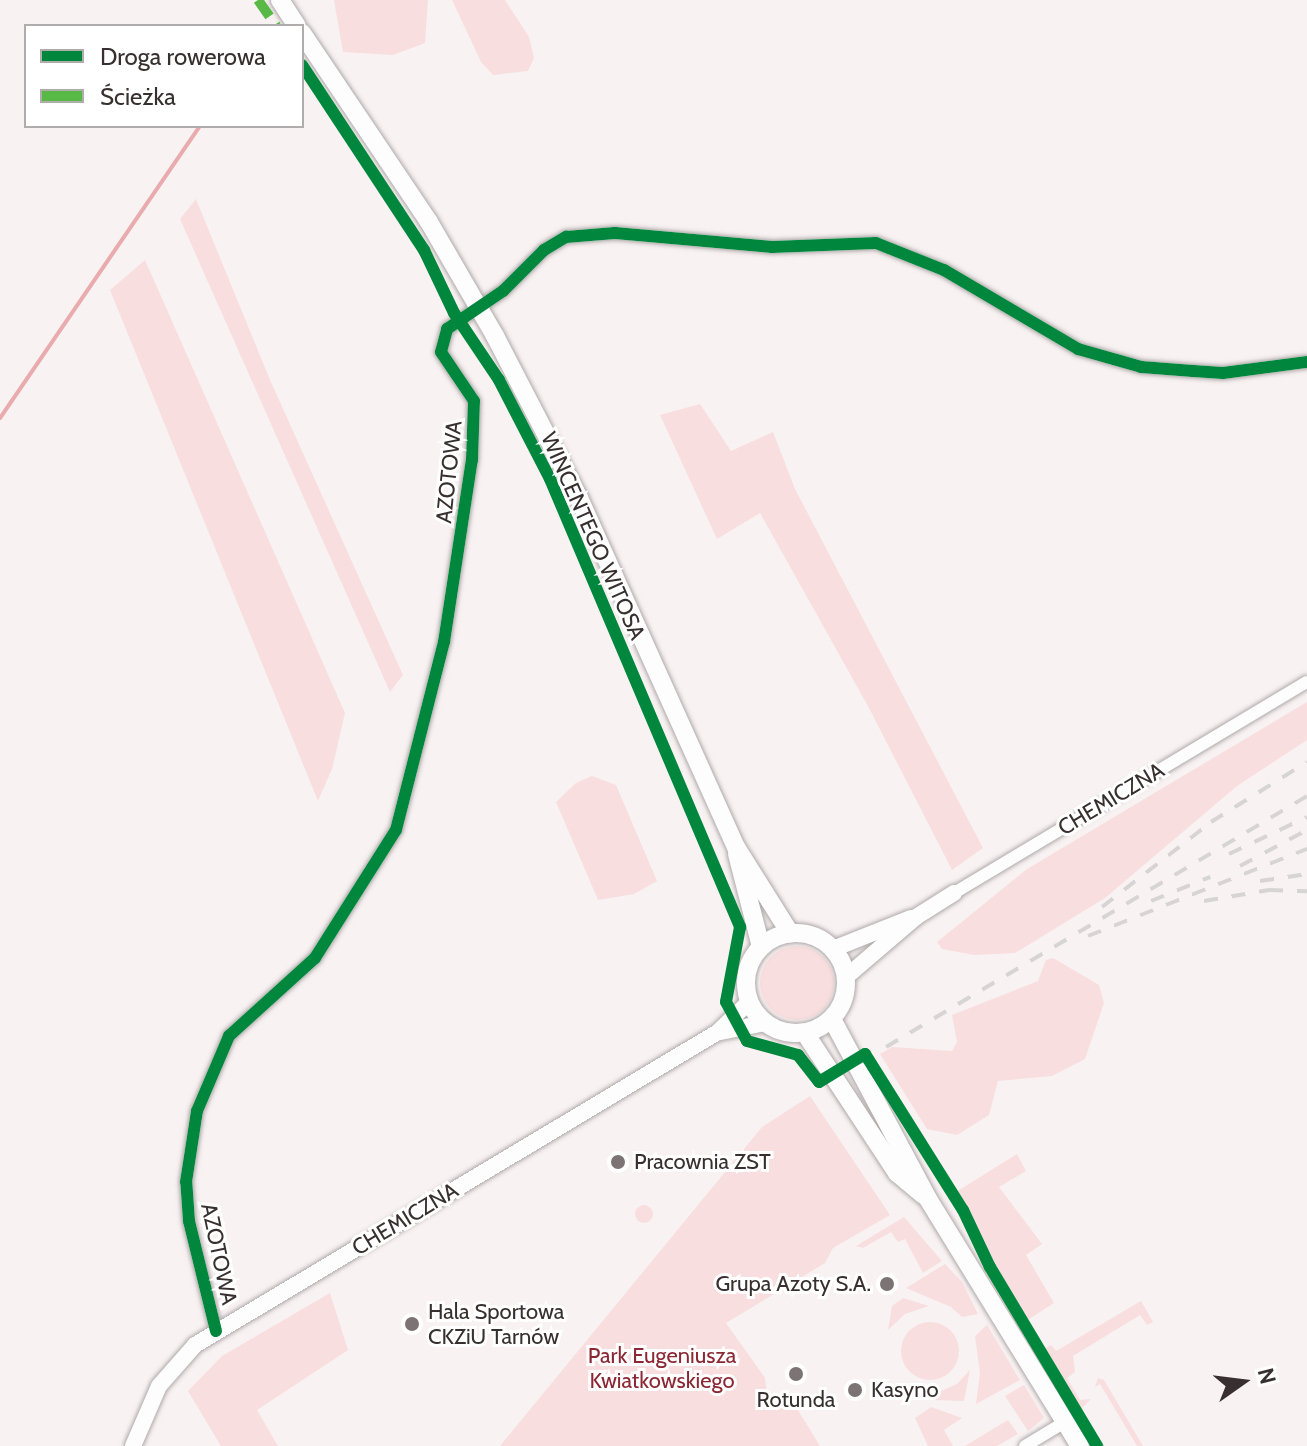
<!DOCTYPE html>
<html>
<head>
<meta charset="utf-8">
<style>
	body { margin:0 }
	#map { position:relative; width:1307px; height:1446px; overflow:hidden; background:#f9f2f2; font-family:Cabin,sans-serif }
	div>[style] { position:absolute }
	.green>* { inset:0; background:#f8dedf }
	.round { border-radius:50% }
	.stream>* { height:4px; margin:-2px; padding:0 2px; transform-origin:2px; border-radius:2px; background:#e9abad }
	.roads { filter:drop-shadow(0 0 2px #afa9a9) drop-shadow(0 0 2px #afa9a9) }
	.minor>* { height:12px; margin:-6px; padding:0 6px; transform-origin:6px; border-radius:6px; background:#fefdfd }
	.tertiary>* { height:16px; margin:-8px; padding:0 8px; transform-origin:8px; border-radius:8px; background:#fefdfd }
	.secondary>* { height:18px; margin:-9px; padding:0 9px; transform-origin:9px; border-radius:9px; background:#fefdfd }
	.secondary>.ring { margin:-9px; padding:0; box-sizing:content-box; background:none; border:18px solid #fefdfd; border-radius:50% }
	.rail>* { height:4px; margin-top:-2px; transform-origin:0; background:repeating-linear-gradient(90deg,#d7d4d4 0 14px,transparent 0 28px) }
	.quiet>* { height:10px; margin-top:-5px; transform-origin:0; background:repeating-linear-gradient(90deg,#58b947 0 20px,transparent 0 30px) }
	.cycleway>* { height:12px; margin:-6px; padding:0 6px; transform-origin:6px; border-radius:6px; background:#00873e }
	.dots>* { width:22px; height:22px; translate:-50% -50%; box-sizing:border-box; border:4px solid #fff; border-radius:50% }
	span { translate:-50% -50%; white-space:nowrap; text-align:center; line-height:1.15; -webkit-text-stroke:6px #fff; paint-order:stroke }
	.street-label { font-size:22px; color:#383030 }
	.poi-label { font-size:22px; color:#383030 }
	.left { translate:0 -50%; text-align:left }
	.right { translate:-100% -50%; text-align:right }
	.park-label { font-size:22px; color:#8b2834 }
	.legend { position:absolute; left:24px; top:24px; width:280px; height:104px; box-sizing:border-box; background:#fff; border:2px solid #afacac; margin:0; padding:10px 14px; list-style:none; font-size:24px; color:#383030 }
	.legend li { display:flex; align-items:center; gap:16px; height:40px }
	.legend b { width:40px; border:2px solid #afacac }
	.north { position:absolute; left:1203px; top:1342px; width:80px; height:80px; -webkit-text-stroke:6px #fff; paint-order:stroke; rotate:76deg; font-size:22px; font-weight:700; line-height:32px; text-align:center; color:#383030 }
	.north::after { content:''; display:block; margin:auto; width:28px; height:36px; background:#383030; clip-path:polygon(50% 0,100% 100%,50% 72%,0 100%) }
</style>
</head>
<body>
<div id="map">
	<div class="green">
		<div style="clip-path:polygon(334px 0,428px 0,425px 43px,393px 55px,343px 52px)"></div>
		<div style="clip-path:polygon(452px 0,505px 0,529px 37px,534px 58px,528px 71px,493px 75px,481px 62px)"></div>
		<div style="clip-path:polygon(196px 199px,270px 380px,403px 675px,390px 692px,180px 219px)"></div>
		<div style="clip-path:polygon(145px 260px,345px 713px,332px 769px,318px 801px,110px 290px)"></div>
		<div style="clip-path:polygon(700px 404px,731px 451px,773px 432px,795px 489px,983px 848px,952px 870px,869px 708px,760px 513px,717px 539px,660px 415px)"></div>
		<div style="clip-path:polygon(1307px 702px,1307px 740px,1237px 786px,1105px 898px,1015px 953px,974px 955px,942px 949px,937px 942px,1027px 869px)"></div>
		<div style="clip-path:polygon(592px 776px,616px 785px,657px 881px,634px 894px,598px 900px,556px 802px,576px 783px)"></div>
		<div class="round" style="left:760px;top:946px;width:74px;height:74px"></div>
		<div style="clip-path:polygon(1053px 958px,1099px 985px,1104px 1003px,1085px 1059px,1052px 1076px,998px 1081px,989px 1115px,957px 1135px,927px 1129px,880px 1054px,892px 1047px,952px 1051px,957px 1042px,952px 1015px,1038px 981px,1046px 960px)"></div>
		<div style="clip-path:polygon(810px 1096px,890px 1215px,833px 1248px,825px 1263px,726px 1323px,765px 1378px,767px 1396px,779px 1404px,793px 1402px,820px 1446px,500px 1446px,762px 1127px)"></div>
		<div style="clip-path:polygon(1017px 1154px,1026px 1171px,999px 1187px,1042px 1244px,1026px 1255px,1054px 1303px,1026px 1321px,956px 1192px)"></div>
		<div class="round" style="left:635px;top:1205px;width:18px;height:18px"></div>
		<div style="clip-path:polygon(904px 1217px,942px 1261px,923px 1273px,905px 1239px,898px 1242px,891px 1232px,863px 1248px,856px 1246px)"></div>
		<div style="clip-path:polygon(945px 1264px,962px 1282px,978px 1314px,962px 1317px,951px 1307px,906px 1288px)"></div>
		<div style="clip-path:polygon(330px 1293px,348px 1350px,257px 1410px,278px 1446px,221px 1446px,188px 1391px,222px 1356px)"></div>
		<div style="clip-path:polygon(903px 1298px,929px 1306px,905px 1314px,888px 1330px,892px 1306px)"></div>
		<div style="clip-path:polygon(1141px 1301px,1153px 1322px,1147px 1325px,1140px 1315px,1073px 1356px,1075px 1372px,1067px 1378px,1080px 1400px,1091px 1399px,1079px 1411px,1043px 1350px,1051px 1345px,1056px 1351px)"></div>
		<div class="round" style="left:901px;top:1322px;width:58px;height:58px"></div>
		<div style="clip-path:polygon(987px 1325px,1020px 1380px,976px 1404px,980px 1373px,975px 1336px)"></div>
		<div style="clip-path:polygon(970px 1370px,964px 1401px,933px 1400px,930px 1396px,957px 1384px)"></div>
		<div style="clip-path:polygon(1098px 1378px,1104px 1380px,1143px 1446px,1137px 1446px,1100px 1384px,1095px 1387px)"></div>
		<div style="clip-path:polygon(1024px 1385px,1044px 1418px,1028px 1431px,1005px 1396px)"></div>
		<div style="clip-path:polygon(931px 1407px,962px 1418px,944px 1430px,953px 1446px,928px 1446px,915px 1418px)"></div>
		<div style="clip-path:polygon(1008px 1420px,1018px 1434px,997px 1446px,965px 1446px)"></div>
	</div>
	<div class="stream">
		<div style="left:0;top:418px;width:354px;rotate:-55.6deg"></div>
	</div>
	<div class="roads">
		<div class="minor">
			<div style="left:954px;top:893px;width:411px;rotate:-30.9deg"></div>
			<div style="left:216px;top:1331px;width:113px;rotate:-103.8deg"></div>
			<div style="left:189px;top:1221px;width:39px;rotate:-94deg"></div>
			<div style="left:186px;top:1182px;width:72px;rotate:-81.2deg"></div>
			<div style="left:197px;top:1111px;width:82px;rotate:-66.9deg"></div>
			<div style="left:229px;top:1036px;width:116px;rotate:-42.2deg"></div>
			<div style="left:315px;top:958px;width:151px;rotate:-57.7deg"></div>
			<div style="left:396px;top:830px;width:194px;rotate:-75.7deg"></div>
			<div style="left:444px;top:642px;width:184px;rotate:-81.3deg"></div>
			<div style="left:472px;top:460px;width:59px;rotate:-88.1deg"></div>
			<div style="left:474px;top:401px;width:59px;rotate:-124deg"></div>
			<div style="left:441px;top:352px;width:24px;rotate:-75deg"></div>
			<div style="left:447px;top:329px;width:68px;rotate:-34.2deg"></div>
			<div style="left:503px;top:291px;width:58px;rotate:-45deg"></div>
			<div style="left:544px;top:250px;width:26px;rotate:-31deg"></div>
			<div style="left:566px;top:237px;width:49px;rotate:-4.7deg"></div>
			<div style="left:615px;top:233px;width:158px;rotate:5.1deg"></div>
			<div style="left:772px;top:247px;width:104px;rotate:-2.2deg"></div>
			<div style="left:876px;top:243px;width:73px;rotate:21.7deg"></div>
			<div style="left:944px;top:270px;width:156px;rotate:30.5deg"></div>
			<div style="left:1078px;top:349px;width:66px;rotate:15.9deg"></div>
			<div style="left:1141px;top:367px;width:52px;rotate:4.4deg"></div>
			<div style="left:1193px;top:371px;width:30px;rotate:4deg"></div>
			<div style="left:1223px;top:373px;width:85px;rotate:-7.5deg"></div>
			<div style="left:1025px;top:1446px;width:47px;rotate:-31deg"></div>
		</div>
		<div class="tertiary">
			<div style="left:833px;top:949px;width:84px;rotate:-21.7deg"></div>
			<div style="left:846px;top:977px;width:92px;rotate:-40.6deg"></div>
			<div style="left:916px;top:917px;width:45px;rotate:-32.3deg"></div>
			<div style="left:720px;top:1032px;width:46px;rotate:-11.3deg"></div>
			<div style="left:133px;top:1446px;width:65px;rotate:-66.6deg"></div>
			<div style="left:159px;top:1386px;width:55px;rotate:-48.7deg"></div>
			<div style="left:195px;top:1345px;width:610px;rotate:-30.9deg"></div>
			<div style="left:718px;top:1032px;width:43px;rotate:-44.1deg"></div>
		</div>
		<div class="secondary">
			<div style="left:280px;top:0;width:31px;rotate:57deg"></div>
			<div style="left:302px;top:33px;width:228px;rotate:56.1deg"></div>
			<div style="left:429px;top:222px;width:132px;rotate:59.9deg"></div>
			<div style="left:495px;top:336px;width:182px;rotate:62.6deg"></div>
			<div style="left:579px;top:498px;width:383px;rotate:65.8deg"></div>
			<div style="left:736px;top:847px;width:102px;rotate:57.9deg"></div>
			<div style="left:737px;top:854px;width:96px;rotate:75.5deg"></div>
			<div class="ring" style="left:746px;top:933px;width:82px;height:82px"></div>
			<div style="left:832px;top:1019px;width:204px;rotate:61.9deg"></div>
			<div style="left:928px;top:1199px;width:290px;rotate:58.4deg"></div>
			<div style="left:805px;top:1033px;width:168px;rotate:56.7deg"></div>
			<div style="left:897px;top:1173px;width:34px;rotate:40deg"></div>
		</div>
	</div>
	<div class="rail">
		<div style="left:1229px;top:854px;width:86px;rotate:-25.4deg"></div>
		<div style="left:1240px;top:866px;width:76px;rotate:-28.2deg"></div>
		<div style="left:1260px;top:881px;width:48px;rotate:-8.5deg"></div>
		<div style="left:1151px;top:901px;width:64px;rotate:-22.1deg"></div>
		<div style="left:1204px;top:901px;width:66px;rotate:-9.6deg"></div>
		<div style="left:1269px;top:890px;width:38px;rotate:2deg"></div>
		<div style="left:1102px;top:907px;width:138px;rotate:-37.9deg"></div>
		<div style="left:1211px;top:822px;width:113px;rotate:-32deg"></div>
		<div style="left:1088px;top:936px;width:236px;rotate:-21.7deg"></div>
		<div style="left:886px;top:1047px;width:490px;rotate:-30.8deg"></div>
	</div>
	<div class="quiet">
		<div style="left:258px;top:0;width:32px;rotate:55deg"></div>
	</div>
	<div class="cycleway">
		<div style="left:302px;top:65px;width:222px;rotate:56.6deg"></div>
		<div style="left:424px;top:250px;width:70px;rotate:64.5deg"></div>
		<div style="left:454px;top:313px;width:81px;rotate:56.1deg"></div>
		<div style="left:499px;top:380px;width:111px;rotate:62.7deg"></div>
		<div style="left:550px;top:479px;width:487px;rotate:67deg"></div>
		<div style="left:740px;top:927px;width:76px;rotate:100.6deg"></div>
		<div style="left:726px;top:1002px;width:44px;rotate:61.7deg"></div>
		<div style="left:747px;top:1041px;width:53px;rotate:15.4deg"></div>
		<div style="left:798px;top:1055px;width:34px;rotate:52deg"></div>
		<div style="left:819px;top:1082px;width:54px;rotate:-31.3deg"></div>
		<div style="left:865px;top:1054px;width:184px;rotate:57.9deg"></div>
		<div style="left:963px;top:1210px;width:63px;rotate:64.7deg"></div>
		<div style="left:990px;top:1267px;width:209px;rotate:59.1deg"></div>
		<div style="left:216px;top:1331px;width:113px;rotate:-103.8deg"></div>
		<div style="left:189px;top:1221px;width:39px;rotate:-94deg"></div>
		<div style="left:186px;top:1182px;width:72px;rotate:-81.2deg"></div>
		<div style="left:197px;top:1111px;width:82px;rotate:-66.9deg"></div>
		<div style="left:229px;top:1036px;width:116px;rotate:-42.2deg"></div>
		<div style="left:315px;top:958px;width:151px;rotate:-57.7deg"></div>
		<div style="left:396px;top:830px;width:194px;rotate:-75.7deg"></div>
		<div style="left:444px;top:642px;width:184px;rotate:-81.3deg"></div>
		<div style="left:472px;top:460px;width:59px;rotate:-88.1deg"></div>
		<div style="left:474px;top:401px;width:59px;rotate:-124deg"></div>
		<div style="left:441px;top:352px;width:24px;rotate:-75deg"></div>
		<div style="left:447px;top:329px;width:68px;rotate:-34.2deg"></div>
		<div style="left:503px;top:291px;width:58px;rotate:-45deg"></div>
		<div style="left:544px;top:250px;width:26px;rotate:-31deg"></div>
		<div style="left:566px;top:237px;width:49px;rotate:-4.7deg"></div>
		<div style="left:615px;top:233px;width:158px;rotate:5.1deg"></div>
		<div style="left:772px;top:247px;width:104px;rotate:-2.2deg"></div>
		<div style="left:876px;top:243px;width:73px;rotate:21.7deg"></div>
		<div style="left:944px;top:270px;width:156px;rotate:30.5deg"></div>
		<div style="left:1078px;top:349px;width:66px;rotate:15.9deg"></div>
		<div style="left:1141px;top:367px;width:52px;rotate:4.4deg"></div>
		<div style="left:1193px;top:371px;width:30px;rotate:4deg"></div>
		<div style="left:1223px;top:373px;width:85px;rotate:-7.5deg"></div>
	</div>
	<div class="dots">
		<div style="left:618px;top:1162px;background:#7c7474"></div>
		<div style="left:887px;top:1284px;background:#7c7474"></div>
		<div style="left:412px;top:1324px;background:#7c7474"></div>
		<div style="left:796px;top:1374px;background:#7c7474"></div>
		<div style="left:855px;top:1390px;background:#7c7474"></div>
	</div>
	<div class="street-label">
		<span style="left:449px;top:472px;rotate:-84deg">AZOTOWA</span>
		<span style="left:593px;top:536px;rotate:66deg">WINCENTEGO WITOSA</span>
		<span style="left:1111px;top:799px;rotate:-31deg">CHEMICZNA</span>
		<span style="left:405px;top:1219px;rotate:-31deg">CHEMICZNA</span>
		<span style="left:219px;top:1254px;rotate:78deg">AZOTOWA</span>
	</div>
	<div class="poi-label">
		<span class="left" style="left:634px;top:1162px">Pracownia ZST</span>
		<span class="right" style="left:871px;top:1284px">Grupa Azoty S.A.</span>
		<span class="left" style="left:428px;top:1324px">Hala Sportowa<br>CKZiU Tarnów</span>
		<span class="left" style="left:871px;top:1390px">Kasyno</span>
		<span style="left:796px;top:1400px">Rotunda</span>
	</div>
	<div class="park-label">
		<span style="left:662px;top:1368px">Park Eugeniusza<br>Kwiatkowskiego</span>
	</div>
	<ul class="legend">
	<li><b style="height:10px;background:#00873e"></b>Droga rowerowa</li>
	<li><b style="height:10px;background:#58b947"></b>Ścieżka</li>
	</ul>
	<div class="north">N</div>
</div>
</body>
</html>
